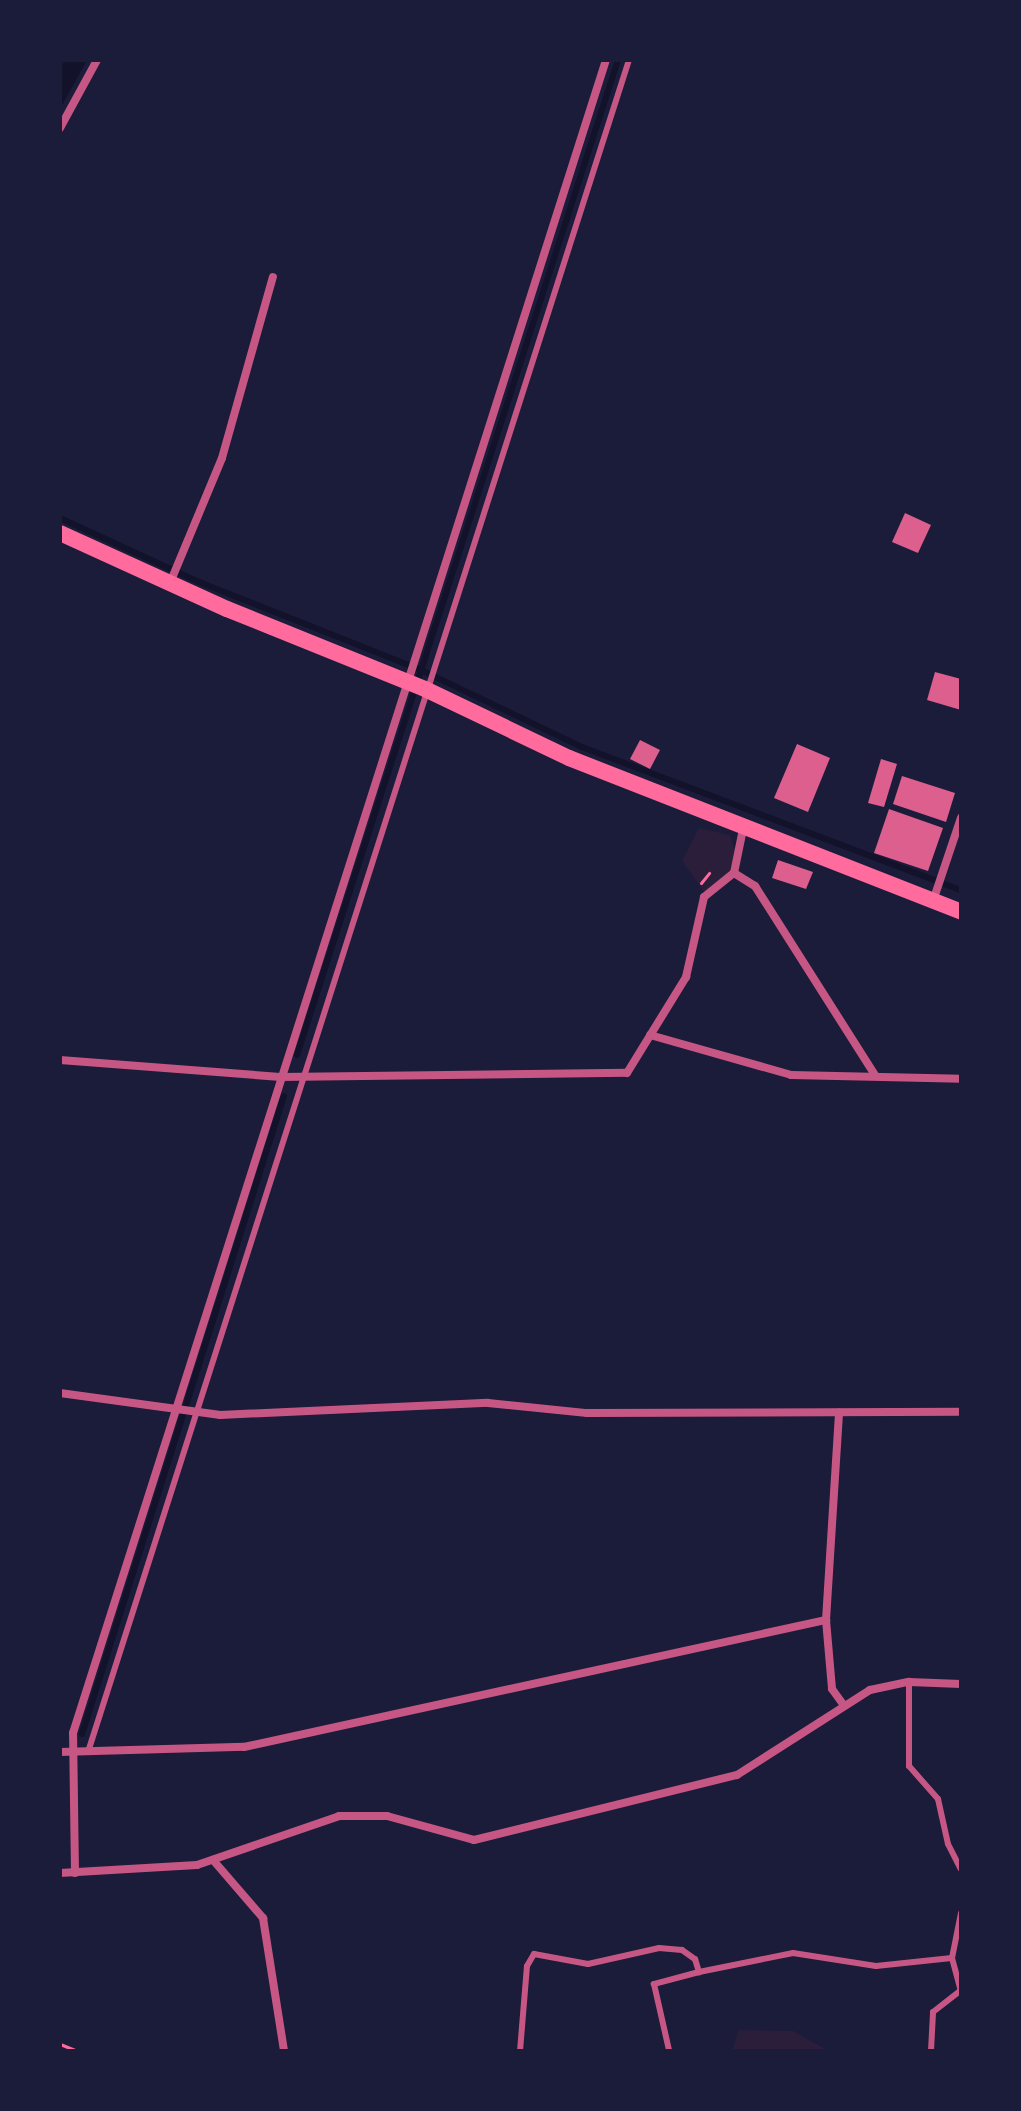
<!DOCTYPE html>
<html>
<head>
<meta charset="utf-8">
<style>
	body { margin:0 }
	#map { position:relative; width:1021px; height:2111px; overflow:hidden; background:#1b1b3a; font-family:Karla,sans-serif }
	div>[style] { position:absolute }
	.green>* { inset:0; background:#2a1e3b }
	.water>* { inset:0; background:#12122b }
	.stream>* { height:6px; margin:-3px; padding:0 3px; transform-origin:3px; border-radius:3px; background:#12122b }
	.building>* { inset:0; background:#dd5f8e }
	.path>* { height:3px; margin:-1.5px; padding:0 1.5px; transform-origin:1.5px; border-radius:1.5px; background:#ff6b9d }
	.service>* { height:6px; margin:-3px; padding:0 3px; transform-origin:3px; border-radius:3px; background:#c65784 }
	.minor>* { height:8px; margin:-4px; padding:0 4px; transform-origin:4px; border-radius:4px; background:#c65784 }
	.secondary>* { height:16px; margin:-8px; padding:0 8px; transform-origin:8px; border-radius:8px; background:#ff6b9d }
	span { translate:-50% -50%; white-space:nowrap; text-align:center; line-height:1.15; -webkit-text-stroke:7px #1b1b3a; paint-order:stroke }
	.frame { position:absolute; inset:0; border:62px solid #1b1b3a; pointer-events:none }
</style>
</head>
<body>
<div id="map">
	<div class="green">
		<div style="clip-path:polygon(699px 828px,730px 835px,736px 853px,732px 871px,705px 893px,682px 861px)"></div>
		<div style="clip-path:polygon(739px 2030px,793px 2031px,829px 2051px,732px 2051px)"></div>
	</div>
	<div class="water">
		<div style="clip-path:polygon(65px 60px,87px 60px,60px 109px,60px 69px)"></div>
	</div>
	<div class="stream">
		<div style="left:60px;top:518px;width:153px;rotate:24.7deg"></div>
		<div style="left:199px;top:582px;width:237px;rotate:21.6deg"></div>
		<div style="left:419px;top:669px;width:181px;rotate:25.6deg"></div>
		<div style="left:582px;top:747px;width:405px;rotate:20.7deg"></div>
		<div style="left:297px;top:1055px;width:1045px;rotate:-72.12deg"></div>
		<div style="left:82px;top:1734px;width:669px;rotate:-72.43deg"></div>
	</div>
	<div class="building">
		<div style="clip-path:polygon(905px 513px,931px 525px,918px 553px,892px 542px)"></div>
		<div style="clip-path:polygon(935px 672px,961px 679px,961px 710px,927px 700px)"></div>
		<div style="clip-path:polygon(640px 740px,660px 750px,650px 769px,630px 759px)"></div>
		<div style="clip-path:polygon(797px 744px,830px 758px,808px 812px,774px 798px)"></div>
		<div style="clip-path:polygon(881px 759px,897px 764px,884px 807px,868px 803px)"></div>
		<div style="clip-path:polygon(902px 776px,955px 793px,946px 822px,893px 804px)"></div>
		<div style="clip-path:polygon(889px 809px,943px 828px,928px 871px,874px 853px)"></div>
		<div style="clip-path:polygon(778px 860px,813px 872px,806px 889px,772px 878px)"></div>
	</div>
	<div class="path">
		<div style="left:701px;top:883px;width:13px;rotate:-51deg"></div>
		<div style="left:60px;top:2044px;width:18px;rotate:22deg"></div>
	</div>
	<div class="service">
		<div style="left:909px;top:1682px;width:84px;rotate:90deg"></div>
		<div style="left:909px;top:1766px;width:44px;rotate:48.7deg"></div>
		<div style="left:938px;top:1799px;width:46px;rotate:77.5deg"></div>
		<div style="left:948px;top:1844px;width:28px;rotate:63deg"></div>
		<div style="left:88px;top:1752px;width:1776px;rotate:-72.27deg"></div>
		<div style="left:961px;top:1913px;width:46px;rotate:101.3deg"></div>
		<div style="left:952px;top:1958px;width:34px;rotate:75deg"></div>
		<div style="left:699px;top:1972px;width:96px;rotate:-11.4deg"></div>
		<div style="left:793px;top:1953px;width:84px;rotate:8.9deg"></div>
		<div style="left:876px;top:1966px;width:76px;rotate:-6deg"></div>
		<div style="left:520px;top:2051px;width:85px;rotate:-85.3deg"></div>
		<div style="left:527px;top:1966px;width:14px;rotate:-60deg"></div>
		<div style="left:534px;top:1954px;width:55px;rotate:10.5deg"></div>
		<div style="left:588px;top:1964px;width:73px;rotate:-12.7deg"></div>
		<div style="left:659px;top:1948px;width:23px;rotate:5deg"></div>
		<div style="left:682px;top:1950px;width:16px;rotate:35deg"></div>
		<div style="left:695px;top:1959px;width:14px;rotate:73deg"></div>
		<div style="left:699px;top:1972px;width:47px;rotate:165.1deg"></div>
		<div style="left:654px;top:1984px;width:68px;rotate:77.2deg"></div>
		<div style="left:931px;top:2051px;width:39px;rotate:-87deg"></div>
		<div style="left:933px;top:2012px;width:34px;rotate:-38deg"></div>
	</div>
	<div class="minor">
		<div style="left:60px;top:128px;width:77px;rotate:-61.4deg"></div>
		<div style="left:170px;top:583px;width:135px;rotate:-67.4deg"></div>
		<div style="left:222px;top:458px;width:188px;rotate:-74.3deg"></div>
		<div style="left:734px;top:873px;width:25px;rotate:32deg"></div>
		<div style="left:755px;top:886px;width:224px;rotate:57.6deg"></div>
		<div style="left:933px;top:901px;width:88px;rotate:-71.4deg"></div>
		<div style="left:650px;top:1035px;width:147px;rotate:15.8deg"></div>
		<div style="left:791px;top:1075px;width:170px;rotate:1.3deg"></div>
		<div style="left:60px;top:1060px;width:221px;rotate:4.4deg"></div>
		<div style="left:280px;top:1077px;width:347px;rotate:-0.7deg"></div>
		<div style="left:627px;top:1073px;width:113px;rotate:-58.4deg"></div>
		<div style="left:686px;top:977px;width:82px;rotate:-77.3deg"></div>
		<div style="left:704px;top:897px;width:38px;rotate:-39deg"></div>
		<div style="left:734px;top:873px;width:45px;rotate:-78.4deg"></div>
		<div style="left:60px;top:1393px;width:162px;rotate:7.8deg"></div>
		<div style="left:220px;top:1415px;width:268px;rotate:-2.6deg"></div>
		<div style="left:488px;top:1403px;width:100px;rotate:5.8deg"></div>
		<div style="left:587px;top:1413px;width:374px;rotate:-0.2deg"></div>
		<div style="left:826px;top:1620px;width:69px;rotate:85deg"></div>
		<div style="left:832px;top:1689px;width:17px;rotate:54deg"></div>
		<div style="left:60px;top:1752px;width:184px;rotate:-1.6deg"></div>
		<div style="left:244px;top:1747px;width:596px;rotate:-12.31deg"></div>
		<div style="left:826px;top:1620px;width:208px;rotate:-86.4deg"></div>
		<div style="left:213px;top:1860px;width:77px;rotate:49.2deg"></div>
		<div style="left:263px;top:1918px;width:135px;rotate:81deg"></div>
		<div style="left:60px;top:1873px;width:137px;rotate:-3.3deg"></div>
		<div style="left:197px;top:1865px;width:150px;rotate:-19deg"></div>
		<div style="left:339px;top:1816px;width:48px"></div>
		<div style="left:387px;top:1816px;width:90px;rotate:15.4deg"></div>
		<div style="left:474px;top:1840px;width:271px;rotate:-13.9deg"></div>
		<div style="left:737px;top:1775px;width:158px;rotate:-32.6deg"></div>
		<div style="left:870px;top:1690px;width:40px;rotate:-12deg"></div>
		<div style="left:909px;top:1682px;width:52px;rotate:2.2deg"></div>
		<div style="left:75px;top:1873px;width:140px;rotate:-90.8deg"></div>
		<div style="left:73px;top:1733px;width:1756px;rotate:-72.33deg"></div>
	</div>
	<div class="secondary">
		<div style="left:60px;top:533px;width:183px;rotate:24.5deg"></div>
		<div style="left:227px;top:609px;width:214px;rotate:22deg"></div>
		<div style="left:425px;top:689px;width:160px;rotate:25.6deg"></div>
		<div style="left:569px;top:758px;width:421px;rotate:21.4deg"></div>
	</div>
	<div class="frame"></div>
</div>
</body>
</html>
